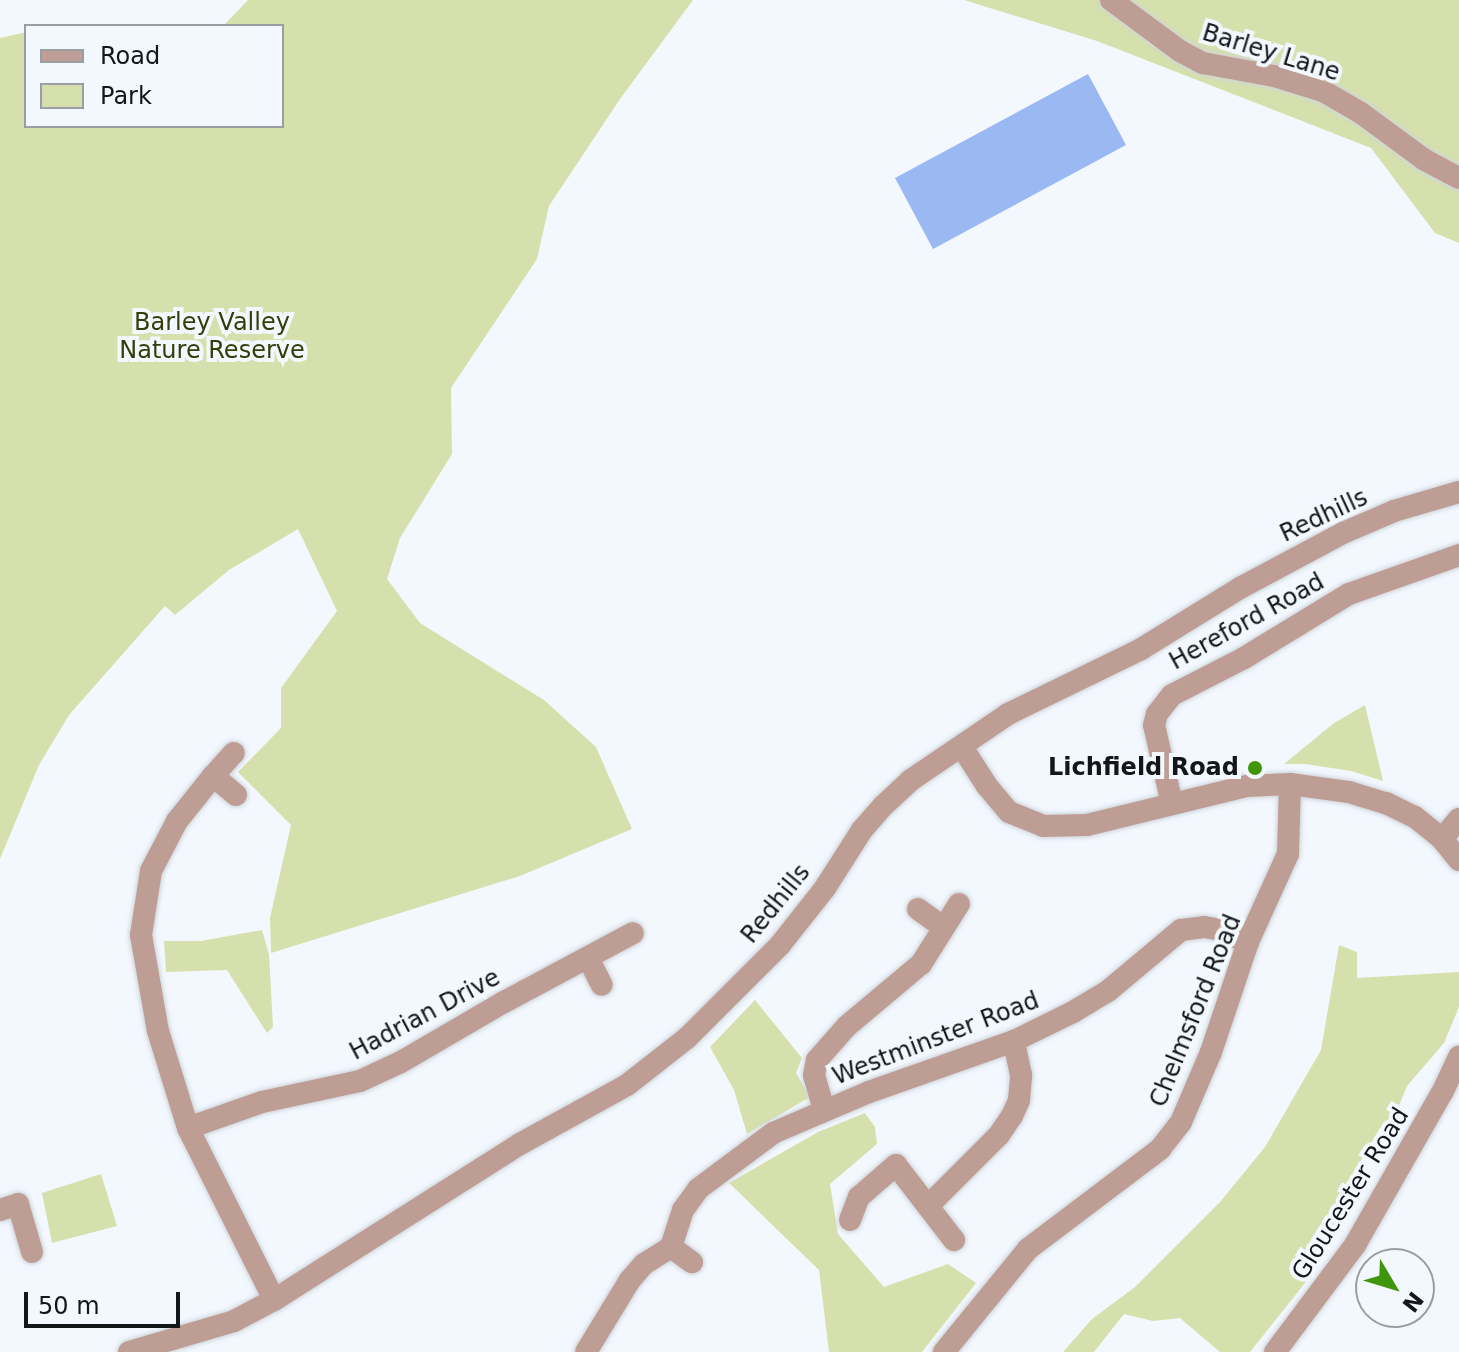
<!DOCTYPE html>
<html>
<head>
<meta charset="utf-8">
<style>
	body { margin:0 }
	#map { position:relative; width:1459px; height:1352px; overflow:hidden; background:#f3f8ff; font-family:"DejaVu Sans",sans-serif }
	div>[style] { position:absolute }
	.green>* { inset:0; background:#d6e0ac }
	.water>* { inset:0; background:#9ab9f3 }
	.roads { filter:drop-shadow(0 0 2px #cfd4da) drop-shadow(0 0 2px #cfd4da) }
	.minor>* { height:22px; margin:-11px; padding:0 11px; transform-origin:11px; border-radius:11px; background:#be9e94 }
	.tertiary>* { height:22px; margin:-11px; padding:0 11px; transform-origin:11px; border-radius:11px; background:#be9e94 }
	.dots>* { width:22px; height:22px; translate:-50% -50%; box-sizing:border-box; border:4px solid #f3f8ff; border-radius:50% }
	span { translate:-50% -50%; white-space:nowrap; text-align:center; line-height:1.15; -webkit-text-stroke:8px #f3f8ff; paint-order:stroke }
	.street-label { font-size:24px; color:#14171a }
	.park-label { font-size:24px; color:#373d09 }
	.poi-label { font-size:24px; color:#14171a; font-weight:700 }
	.right { translate:-100% -50%; text-align:right }
	.legend { position:absolute; left:24px; top:24px; width:260px; height:104px; box-sizing:border-box; background:#f3f8ff; border:2px solid #9a9ea3; margin:0; padding:10px 14px; list-style:none; font-size:24px; color:#14171a }
	.legend li { display:flex; align-items:center; gap:16px; height:40px }
	.legend b { width:40px; border:2px solid #9a9ea3 }
	.north { position:absolute; left:1355px; top:1248px; width:80px; height:80px; box-sizing:border-box; background:#f3f8ff; border:2px solid #9a9ea3; border-radius:50%; rotate:128deg; font-size:22px; font-weight:700; line-height:32px; text-align:center; color:#14171a }
	.north::after { content:''; display:block; margin:auto; width:28px; height:36px; background:#3f960b; clip-path:polygon(50% 0,100% 100%,50% 72%,0 100%) }
	.scale { position:absolute; left:24px; top:1292px; width:156px; height:36px; box-sizing:border-box; border:4px solid #14171a; border-top:0; padding-left:10px; font-size:24px; line-height:28px; white-space:nowrap; color:#14171a; -webkit-text-stroke:6px #f3f8ff; paint-order:stroke }
</style>
</head>
<body>
<div id="map">
	<div class="green">
		<div style="clip-path:polygon(248px 0,693px 0,620px 99px,549px 206px,537px 259px,451px 388px,452px 454px,400px 538px,387px 579px,420px 623px,544px 700px,596px 747px,632px 829px,520px 876px,271px 953px,270px 918px,291px 825px,238px 772px,281px 728px,281px 688px,337px 611px,298px 529px,229px 570px,175px 615px,165px 606px,69px 715px,39px 765px,0 859px,0 38px,26px 32px,26px 126px,282px 126px,282px 26px,223px 26px)"></div>
		<div style="clip-path:polygon(964px 0,1459px 0,1459px 243px,1435px 233px,1371px 148px,1097px 41px)"></div>
		<div style="clip-path:polygon(1365px 705px,1383px 781px,1351px 771px,1305px 764px,1284px 764px,1334px 723px)"></div>
		<div style="clip-path:polygon(262px 930px,269px 954px,273px 1027px,267px 1033px,227px 970px,166px 972px,164px 941px,201px 941px)"></div>
		<div style="clip-path:polygon(1339px 945px,1357px 952px,1357px 978px,1459px 972px,1459px 1007px,1444px 1043px,1407px 1086px,1394px 1118px,1380px 1128px,1355px 1171px,1345px 1222px,1309px 1278px,1250px 1352px,1220px 1352px,1180px 1318px,1153px 1321px,1124px 1314px,1094px 1352px,1063px 1352px,1092px 1319px,1135px 1287px,1220px 1202px,1265px 1147px,1321px 1050px)"></div>
		<div style="clip-path:polygon(755px 1000px,802px 1058px,796px 1073px,810px 1097px,747px 1134px,734px 1090px,710px 1047px)"></div>
		<div style="clip-path:polygon(865px 1113px,875px 1127px,877px 1144px,830px 1184px,838px 1234px,884px 1287px,948px 1264px,976px 1283px,922px 1352px,829px 1352px,819px 1270px,729px 1183px,818px 1132px)"></div>
		<div style="clip-path:polygon(101px 1174px,117px 1226px,52px 1243px,42px 1193px)"></div>
	</div>
	<div class="water">
		<div style="clip-path:polygon(1088px 74px,1126px 145px,933px 249px,895px 178px)"></div>
	</div>
	<div class="roads">
		<div class="minor">
			<div style="left:1111px;top:0;width:86px;rotate:36.5deg"></div>
			<div style="left:1180px;top:51px;width:26px;rotate:28deg"></div>
			<div style="left:1203px;top:63px;width:72px;rotate:10.4deg"></div>
			<div style="left:1274px;top:76px;width:51px;rotate:17deg"></div>
			<div style="left:1323px;top:91px;width:44px;rotate:30.1deg"></div>
			<div style="left:1361px;top:113px;width:79px;rotate:36.3deg"></div>
			<div style="left:1425px;top:160px;width:38px;rotate:28deg"></div>
			<div style="left:962px;top:747px;width:46px;rotate:57.3deg"></div>
			<div style="left:987px;top:786px;width:34px;rotate:50deg"></div>
			<div style="left:1009px;top:812px;width:37px;rotate:22deg"></div>
			<div style="left:1043px;top:826px;width:44px;rotate:-1.3deg"></div>
			<div style="left:1087px;top:825px;width:165px;rotate:-13.7deg"></div>
			<div style="left:1247px;top:786px;width:43px;rotate:-2.7deg"></div>
			<div style="left:1290px;top:784px;width:60px;rotate:7.7deg"></div>
			<div style="left:1349px;top:792px;width:39px;rotate:17deg"></div>
			<div style="left:1386px;top:803px;width:32px;rotate:26deg"></div>
			<div style="left:1415px;top:817px;width:35px;rotate:39deg"></div>
			<div style="left:1442px;top:839px;width:27px;rotate:51deg"></div>
			<div style="left:213px;top:776px;width:31px;rotate:-48deg"></div>
			<div style="left:236px;top:795px;width:30px;rotate:-140deg"></div>
			<div style="left:213px;top:776px;width:58px;rotate:128.7deg"></div>
			<div style="left:177px;top:821px;width:56px;rotate:117.5deg"></div>
			<div style="left:151px;top:871px;width:65px;rotate:98.9deg"></div>
			<div style="left:141px;top:935px;width:97px;rotate:80deg"></div>
			<div style="left:158px;top:1031px;width:102px;rotate:72.8deg"></div>
			<div style="left:188px;top:1128px;width:192px;rotate:63.4deg"></div>
			<div style="left:1172px;top:804px;width:81px;rotate:-102.8deg"></div>
			<div style="left:1154px;top:725px;width:11px;rotate:-75deg"></div>
			<div style="left:1157px;top:714px;width:24px;rotate:-52deg"></div>
			<div style="left:1172px;top:695px;width:81px;rotate:-27.2deg"></div>
			<div style="left:1244px;top:658px;width:123px;rotate:-31.4deg"></div>
			<div style="left:1349px;top:594px;width:117px;rotate:-19.5deg"></div>
			<div style="left:1442px;top:839px;width:26px;rotate:-50deg"></div>
			<div style="left:918px;top:909px;width:31px;rotate:36deg"></div>
			<div style="left:588px;top:958px;width:30px;rotate:63deg"></div>
			<div style="left:824px;top:1110px;width:36px;rotate:-106deg"></div>
			<div style="left:814px;top:1075px;width:15px;rotate:-79deg"></div>
			<div style="left:817px;top:1060px;width:45px;rotate:-48.6deg"></div>
			<div style="left:847px;top:1026px;width:97px;rotate:-40deg"></div>
			<div style="left:921px;top:964px;width:71px;rotate:-57.7deg"></div>
			<div style="left:188px;top:1128px;width:78px;rotate:-19.4deg"></div>
			<div style="left:262px;top:1102px;width:100px;rotate:-12.1deg"></div>
			<div style="left:360px;top:1081px;width:45px;rotate:-24.9deg"></div>
			<div style="left:401px;top:1062px;width:119px;rotate:-30.2deg"></div>
			<div style="left:504px;top:1002px;width:146px;rotate:-28.1deg"></div>
			<div style="left:928px;top:1206px;width:100px;rotate:-45deg"></div>
			<div style="left:999px;top:1135px;width:23px;rotate:-56deg"></div>
			<div style="left:1012px;top:1116px;width:17px;rotate:-66deg"></div>
			<div style="left:1019px;top:1100px;width:25px;rotate:-85deg"></div>
			<div style="left:1021px;top:1075px;width:35px;rotate:-102deg"></div>
			<div style="left:0;top:1210px;width:19px;rotate:-18deg"></div>
			<div style="left:18px;top:1204px;width:50px;rotate:73.7deg"></div>
			<div style="left:850px;top:1220px;width:25px;rotate:-69deg"></div>
			<div style="left:859px;top:1197px;width:49px;rotate:-40.9deg"></div>
			<div style="left:896px;top:1165px;width:95px;rotate:52.3deg"></div>
			<div style="left:671px;top:1247px;width:26px;rotate:36deg"></div>
			<div style="left:586px;top:1352px;width:84px;rotate:-58.6deg"></div>
			<div style="left:630px;top:1280px;width:21px;rotate:-49deg"></div>
			<div style="left:644px;top:1264px;width:32px;rotate:-32deg"></div>
			<div style="left:671px;top:1247px;width:39px;rotate:-72deg"></div>
			<div style="left:683px;top:1210px;width:26px;rotate:-54deg"></div>
			<div style="left:698px;top:1189px;width:94px;rotate:-36.7deg"></div>
			<div style="left:773px;top:1133px;width:104px;rotate:-23.1deg"></div>
			<div style="left:869px;top:1092px;width:154px;rotate:-19.4deg"></div>
			<div style="left:1014px;top:1041px;width:66px;rotate:-26.2deg"></div>
			<div style="left:1073px;top:1012px;width:41px;rotate:-31deg"></div>
			<div style="left:1108px;top:991px;width:95px;rotate:-39.9deg"></div>
			<div style="left:1181px;top:930px;width:23px;rotate:-7deg"></div>
			<div style="left:1204px;top:927px;width:13px;rotate:9deg"></div>
			<div style="left:1217px;top:929px;width:34px;rotate:23deg"></div>
			<div style="left:944px;top:1352px;width:133px;rotate:-50.8deg"></div>
			<div style="left:1028px;top:1249px;width:166px;rotate:-37.1deg"></div>
			<div style="left:1160px;top:1149px;width:34px;rotate:-52deg"></div>
			<div style="left:1181px;top:1122px;width:76px;rotate:-66.8deg"></div>
			<div style="left:1211px;top:1052px;width:116px;rotate:-71.4deg"></div>
			<div style="left:1248px;top:942px;width:97px;rotate:-65.6deg"></div>
			<div style="left:1288px;top:854px;width:70px;rotate:-88.4deg"></div>
			<div style="left:1275px;top:1352px;width:134px;rotate:-53.2deg"></div>
			<div style="left:1355px;top:1245px;width:177px;rotate:-60.3deg"></div>
			<div style="left:1443px;top:1091px;width:38px;rotate:-65deg"></div>
		</div>
		<div class="tertiary">
			<div style="left:129px;top:1352px;width:109px;rotate:-16.4deg"></div>
			<div style="left:234px;top:1321px;width:45px;rotate:-27.7deg"></div>
			<div style="left:274px;top:1300px;width:291px;rotate:-32.4deg"></div>
			<div style="left:520px;top:1144px;width:122px;rotate:-28.9deg"></div>
			<div style="left:627px;top:1085px;width:76px;rotate:-38.1deg"></div>
			<div style="left:687px;top:1038px;width:132px;rotate:-45deg"></div>
			<div style="left:780px;top:945px;width:73px;rotate:-51.7deg"></div>
			<div style="left:825px;top:888px;width:69px;rotate:-57.5deg"></div>
			<div style="left:862px;top:830px;width:32px;rotate:-49deg"></div>
			<div style="left:883px;top:806px;width:38px;rotate:-43deg"></div>
			<div style="left:911px;top:780px;width:117px;rotate:-34.2deg"></div>
			<div style="left:1008px;top:714px;width:148px;rotate:-26deg"></div>
			<div style="left:1141px;top:649px;width:116px;rotate:-31.6deg"></div>
			<div style="left:1240px;top:588px;width:117px;rotate:-28.1deg"></div>
			<div style="left:1343px;top:533px;width:56px;rotate:-23.3deg"></div>
			<div style="left:1394px;top:511px;width:68px;rotate:-16.3deg"></div>
		</div>
	</div>
	<div class="dots">
		<div style="left:1255px;top:768px;background:#3f960b"></div>
	</div>
	<div class="street-label">
		<span style="left:1271px;top:53px;rotate:17deg">Barley Lane</span>
		<span style="left:1324px;top:516px;rotate:-25deg">Redhills</span>
		<span style="left:1247px;top:622px;rotate:-29deg">Hereford Road</span>
		<span style="left:776px;top:904px;rotate:-51deg">Redhills</span>
		<span style="left:1196px;top:1011px;rotate:-68deg">Chelmsford Road</span>
		<span style="left:425px;top:1015px;rotate:-28deg">Hadrian Drive</span>
		<span style="left:936px;top:1039px;rotate:-21deg">Westminster Road</span>
		<span style="left:1351px;top:1194px;rotate:-58deg">Gloucester Road</span>
	</div>
	<div class="park-label">
		<span style="left:212px;top:337px">Barley Valley<br>Nature Reserve</span>
	</div>
	<div class="poi-label">
		<span class="right" style="left:1239px;top:768px">Lichfield Road</span>
	</div>
	<ul class="legend">
	<li><b style="height:10px;background:#be9e94"></b>Road</li>
	<li><b style="height:22px;background:#d6e0ac"></b>Park</li>
	</ul>
	<div class="north">N</div>
	<div class="scale">50 m</div>
</div>
</body>
</html>
